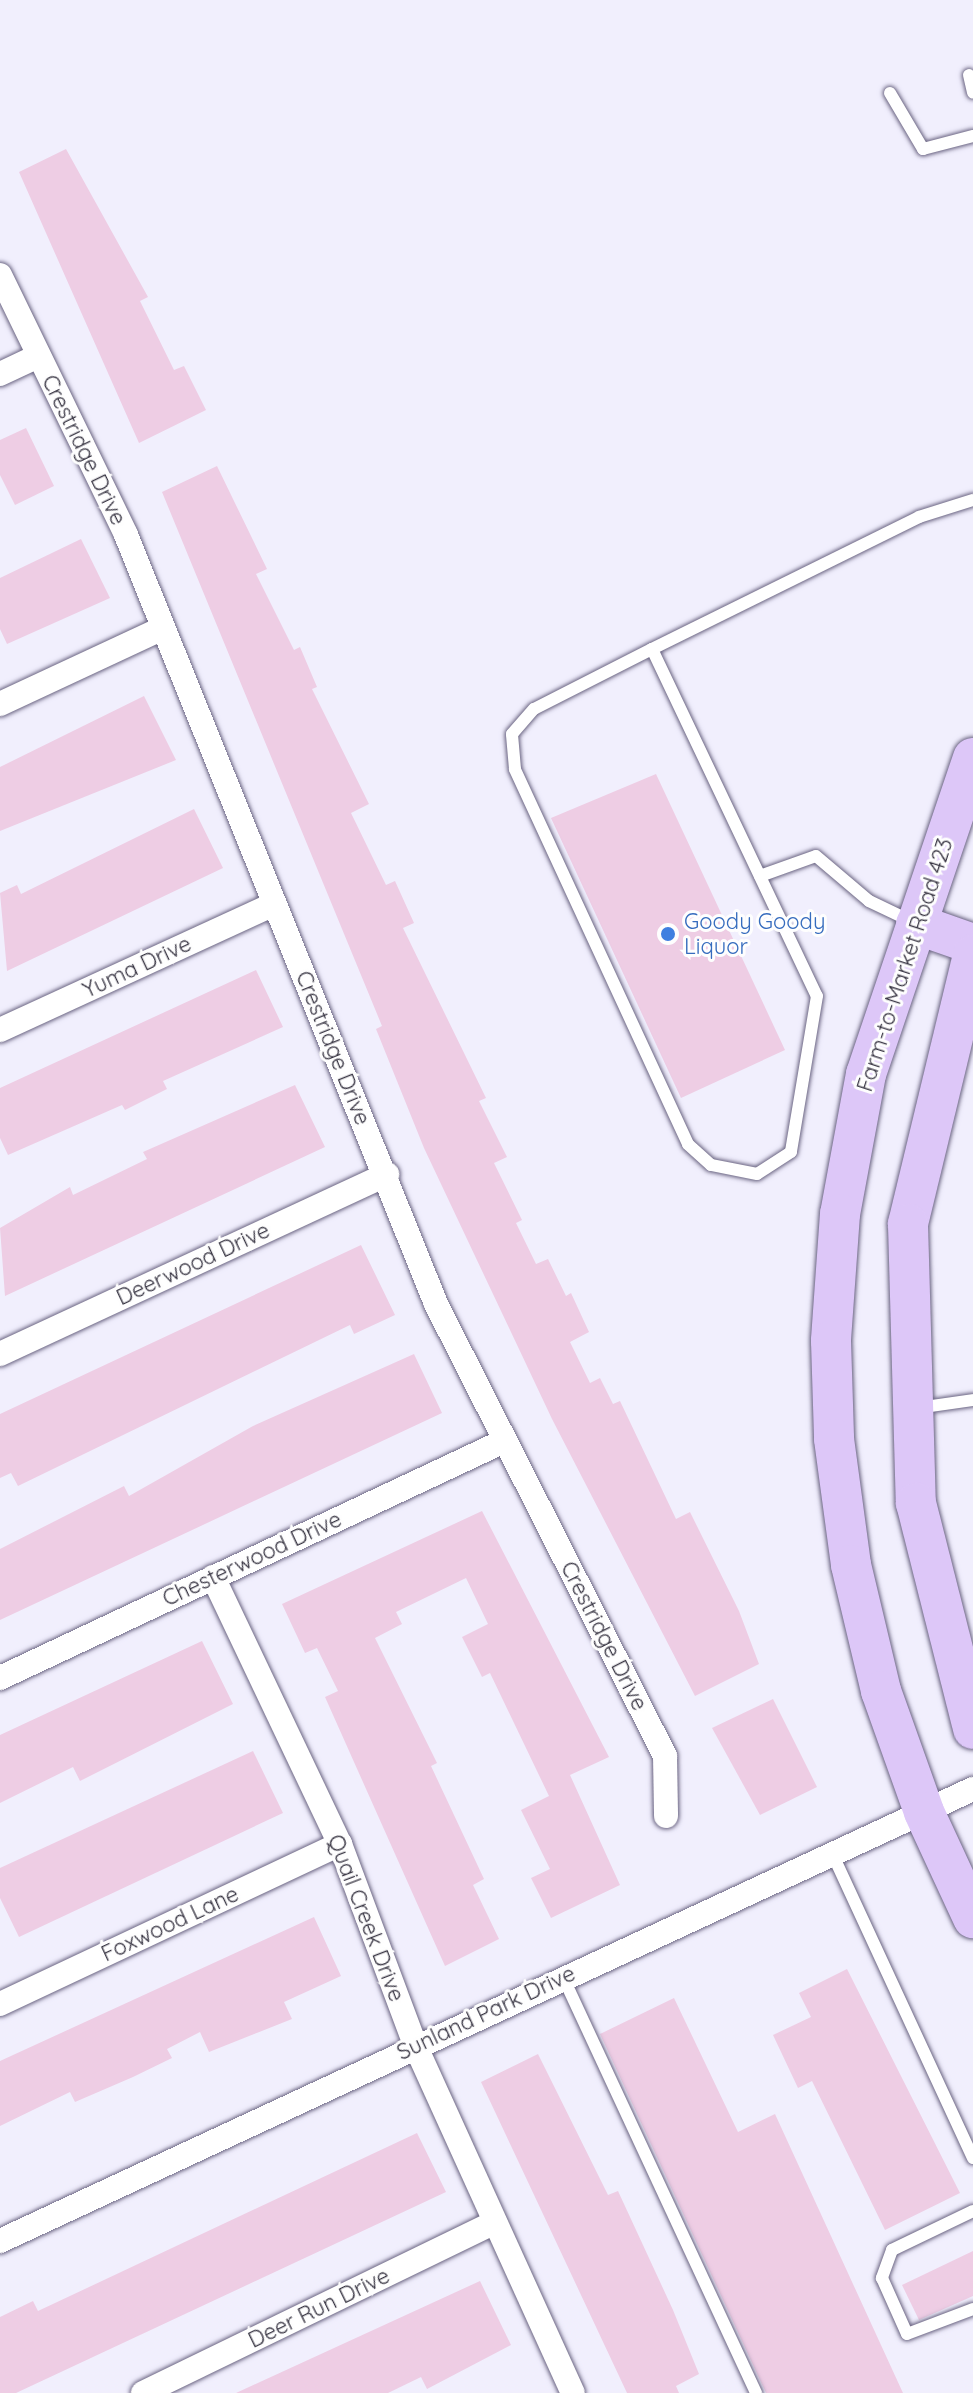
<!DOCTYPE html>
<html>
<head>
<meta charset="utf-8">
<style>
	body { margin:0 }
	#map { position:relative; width:973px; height:2393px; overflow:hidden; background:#f1effd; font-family:Quicksand,sans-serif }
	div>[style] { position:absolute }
	.building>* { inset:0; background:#eecde4 }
	.roads { filter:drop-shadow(0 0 2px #6a6482) drop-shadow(0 0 2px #6a6482) }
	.service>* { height:12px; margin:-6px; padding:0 6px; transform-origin:6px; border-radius:6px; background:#fff }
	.minor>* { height:24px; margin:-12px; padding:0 12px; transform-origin:12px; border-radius:12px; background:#fff }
	.primary>* { height:40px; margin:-20px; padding:0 20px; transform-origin:20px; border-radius:20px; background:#ddc7f8 }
	.dots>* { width:22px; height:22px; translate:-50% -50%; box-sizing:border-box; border:4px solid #fefefe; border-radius:50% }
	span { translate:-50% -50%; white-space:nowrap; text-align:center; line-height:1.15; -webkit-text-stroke:6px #fefefe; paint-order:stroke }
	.street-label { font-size:22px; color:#363341 }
	.shop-label { font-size:22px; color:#366cbe }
	.left { translate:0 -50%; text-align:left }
</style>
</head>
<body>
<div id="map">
	<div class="building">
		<div style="clip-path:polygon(66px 149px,148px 297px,140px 301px,174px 370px,184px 366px,206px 410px,139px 443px,19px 172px)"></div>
		<div style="clip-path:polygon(26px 428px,54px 486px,15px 505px,0 475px,0 440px)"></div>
		<div style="clip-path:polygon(217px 466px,267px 569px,256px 574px,294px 650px,300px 647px,317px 687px,312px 689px,369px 804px,351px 813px,386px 885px,395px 881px,414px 923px,403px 928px,486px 1098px,479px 1101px,507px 1157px,494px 1163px,522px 1220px,516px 1223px,536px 1264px,548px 1259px,566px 1296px,571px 1293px,589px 1332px,570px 1342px,590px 1383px,600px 1378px,613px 1404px,620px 1401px,676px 1519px,690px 1512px,739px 1611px,759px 1664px,695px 1696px,552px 1419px,424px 1148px,376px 1029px,382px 1026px,162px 492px)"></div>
		<div style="clip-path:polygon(81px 539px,110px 598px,7px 644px,0 629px,0 578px)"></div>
		<div style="clip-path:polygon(144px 696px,176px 760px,0 831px,0 767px)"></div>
		<div style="clip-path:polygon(656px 774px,785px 1050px,681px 1098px,551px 818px)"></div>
		<div style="clip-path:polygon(194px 809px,223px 868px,7px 971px,0 893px,17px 885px,21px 894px)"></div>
		<div style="clip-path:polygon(256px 970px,283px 1027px,163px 1081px,167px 1089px,125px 1110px,122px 1105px,8px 1155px,0 1138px,0 1088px)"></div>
		<div style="clip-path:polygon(295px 1085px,325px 1147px,5px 1296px,0 1228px,70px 1187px,73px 1195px,147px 1159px,143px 1152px)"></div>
		<div style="clip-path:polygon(361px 1245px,395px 1315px,354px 1334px,350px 1325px,18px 1486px,11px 1473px,0 1478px,0 1414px)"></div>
		<div style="clip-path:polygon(414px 1354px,442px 1413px,0 1620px,0 1549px,124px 1486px,129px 1496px,253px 1426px)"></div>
		<div style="clip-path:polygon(482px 1511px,609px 1757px,570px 1775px,620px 1885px,551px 1918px,531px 1878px,550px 1869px,521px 1810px,549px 1796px,490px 1673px,482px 1677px,462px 1637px,488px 1624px,466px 1578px,396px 1612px,402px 1624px,375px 1638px,437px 1763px,431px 1766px,484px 1879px,473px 1885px,499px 1939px,445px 1966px,325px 1697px,338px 1691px,317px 1648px,305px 1653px,282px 1604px)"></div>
		<div style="clip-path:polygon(202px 1641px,233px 1704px,80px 1781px,73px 1767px,0 1803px,0 1735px)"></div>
		<div style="clip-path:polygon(773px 1699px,817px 1787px,760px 1815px,712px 1728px)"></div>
		<div style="clip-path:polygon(253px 1751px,283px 1813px,19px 1937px,0 1898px,0 1868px)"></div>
		<div style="clip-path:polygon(314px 1917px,341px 1976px,284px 2002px,292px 2019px,209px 2052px,200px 2032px,167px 2049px,172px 2058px,133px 2077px,75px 2102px,70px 2092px,0 2126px,0 2061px)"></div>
		<div style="clip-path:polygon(847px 1969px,960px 2193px,885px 2230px,812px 2081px,798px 2088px,773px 2035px,811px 2017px,799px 1993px)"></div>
		<div style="clip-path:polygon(674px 1998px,738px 2132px,775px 2114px,903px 2393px,766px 2393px,600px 2034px)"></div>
		<div style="clip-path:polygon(538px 2054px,608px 2195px,618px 2191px,673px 2310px,699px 2374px,676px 2386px,679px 2393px,627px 2393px,481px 2082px)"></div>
		<div style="clip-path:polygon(417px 2133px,446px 2192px,16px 2393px,0 2393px,0 2317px,33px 2301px,38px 2311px)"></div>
		<div style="clip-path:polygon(973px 2251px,973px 2296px,919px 2320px,902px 2285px)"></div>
		<div style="clip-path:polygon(480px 2281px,511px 2345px,427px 2389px,421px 2377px,388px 2393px,236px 2393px)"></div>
	</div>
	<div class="roads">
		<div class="service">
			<div style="left:969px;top:75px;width:18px;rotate:77deg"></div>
			<div style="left:890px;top:93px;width:65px;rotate:59.5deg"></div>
			<div style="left:923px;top:149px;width:52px;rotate:-14.6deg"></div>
			<div style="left:652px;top:649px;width:384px;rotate:64.6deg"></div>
			<div style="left:817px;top:996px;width:158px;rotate:99.5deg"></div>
			<div style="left:791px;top:1152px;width:40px;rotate:147.1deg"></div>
			<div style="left:757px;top:1174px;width:47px;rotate:-168.9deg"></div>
			<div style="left:711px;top:1165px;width:31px;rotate:-138deg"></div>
			<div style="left:688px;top:1144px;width:413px;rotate:-114.8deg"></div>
			<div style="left:515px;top:769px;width:35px;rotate:-95deg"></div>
			<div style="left:512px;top:734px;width:33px;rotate:-49deg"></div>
			<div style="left:534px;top:709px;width:132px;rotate:-27deg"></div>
			<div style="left:652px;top:649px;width:298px;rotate:-26.3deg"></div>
			<div style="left:919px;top:517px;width:57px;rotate:-17.5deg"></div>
			<div style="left:760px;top:876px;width:59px;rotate:-19.7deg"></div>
			<div style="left:816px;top:856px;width:70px;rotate:40.3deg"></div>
			<div style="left:869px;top:901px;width:49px;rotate:25.5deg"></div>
			<div style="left:917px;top:1408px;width:57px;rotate:-8.1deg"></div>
			<div style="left:832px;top:1853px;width:336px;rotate:65.2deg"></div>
			<div style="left:563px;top:1977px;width:459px;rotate:65.1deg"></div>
			<div style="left:973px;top:2211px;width:90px;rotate:154.3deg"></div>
			<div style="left:892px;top:2250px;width:30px;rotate:110deg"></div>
			<div style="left:882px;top:2278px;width:61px;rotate:65.9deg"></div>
			<div style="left:907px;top:2334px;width:71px;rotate:-20.7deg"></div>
		</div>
		<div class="minor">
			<div style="left:0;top:275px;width:289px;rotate:64.1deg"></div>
			<div style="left:126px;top:535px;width:829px;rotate:68.04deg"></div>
			<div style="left:436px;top:1304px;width:507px;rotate:63.13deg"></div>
			<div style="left:665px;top:1756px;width:60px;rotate:89deg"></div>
			<div style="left:0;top:374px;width:42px;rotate:-25.3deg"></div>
			<div style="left:0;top:704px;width:180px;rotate:-25deg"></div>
			<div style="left:0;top:1030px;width:302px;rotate:-24.7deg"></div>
			<div style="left:0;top:1354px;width:427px;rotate:-24.9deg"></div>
			<div style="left:213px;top:1577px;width:296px;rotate:64.6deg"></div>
			<div style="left:340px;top:1844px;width:215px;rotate:69.5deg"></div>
			<div style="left:415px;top:2045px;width:382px;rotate:65.6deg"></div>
			<div style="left:0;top:1678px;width:557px;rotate:-25.18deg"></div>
			<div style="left:0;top:2004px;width:376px;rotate:-25.2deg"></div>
			<div style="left:0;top:2241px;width:1073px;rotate:-24.92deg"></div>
			<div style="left:143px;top:2393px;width:391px;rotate:-25.9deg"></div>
		</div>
		<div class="primary">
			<div style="left:973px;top:758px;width:334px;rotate:108.7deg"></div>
			<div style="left:866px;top:1074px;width:142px;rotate:100.5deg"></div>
			<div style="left:840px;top:1214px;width:127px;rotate:94.1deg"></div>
			<div style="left:831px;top:1341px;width:98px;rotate:88.2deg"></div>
			<div style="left:834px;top:1439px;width:127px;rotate:82.3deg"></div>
			<div style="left:851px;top:1565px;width:130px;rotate:76.6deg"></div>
			<div style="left:881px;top:1691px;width:128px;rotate:70.4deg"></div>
			<div style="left:924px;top:1812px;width:117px;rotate:65.2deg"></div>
			<div style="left:916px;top:924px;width:60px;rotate:19.3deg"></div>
			<div style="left:973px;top:955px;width:277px;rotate:103.6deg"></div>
			<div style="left:908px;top:1224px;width:279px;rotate:88.4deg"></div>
			<div style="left:916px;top:1503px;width:233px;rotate:75.8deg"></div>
		</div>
	</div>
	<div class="dots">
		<div style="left:668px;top:934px;background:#3f7fe0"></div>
	</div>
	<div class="street-label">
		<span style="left:84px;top:450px;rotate:64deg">Crestridge Drive</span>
		<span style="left:905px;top:965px;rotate:-72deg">Farm-to-Market Road 423</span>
		<span style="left:137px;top:967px;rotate:-25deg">Yuma Drive</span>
		<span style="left:333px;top:1048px;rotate:68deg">Crestridge Drive</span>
		<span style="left:193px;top:1264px;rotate:-25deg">Deerwood Drive</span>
		<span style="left:252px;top:1559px;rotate:-25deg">Chesterwood Drive</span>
		<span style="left:604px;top:1636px;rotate:63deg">Crestridge Drive</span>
		<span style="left:366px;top:1918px;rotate:69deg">Quail Creek Drive</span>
		<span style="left:170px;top:1924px;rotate:-25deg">Foxwood Lane</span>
		<span style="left:486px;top:2013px;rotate:-25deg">Sunland Park Drive</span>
		<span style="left:319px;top:2308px;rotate:-26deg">Deer Run Drive</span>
	</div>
	<div class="shop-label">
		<span class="left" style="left:684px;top:934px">Goody Goody<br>Liquor</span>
	</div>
</div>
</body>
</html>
